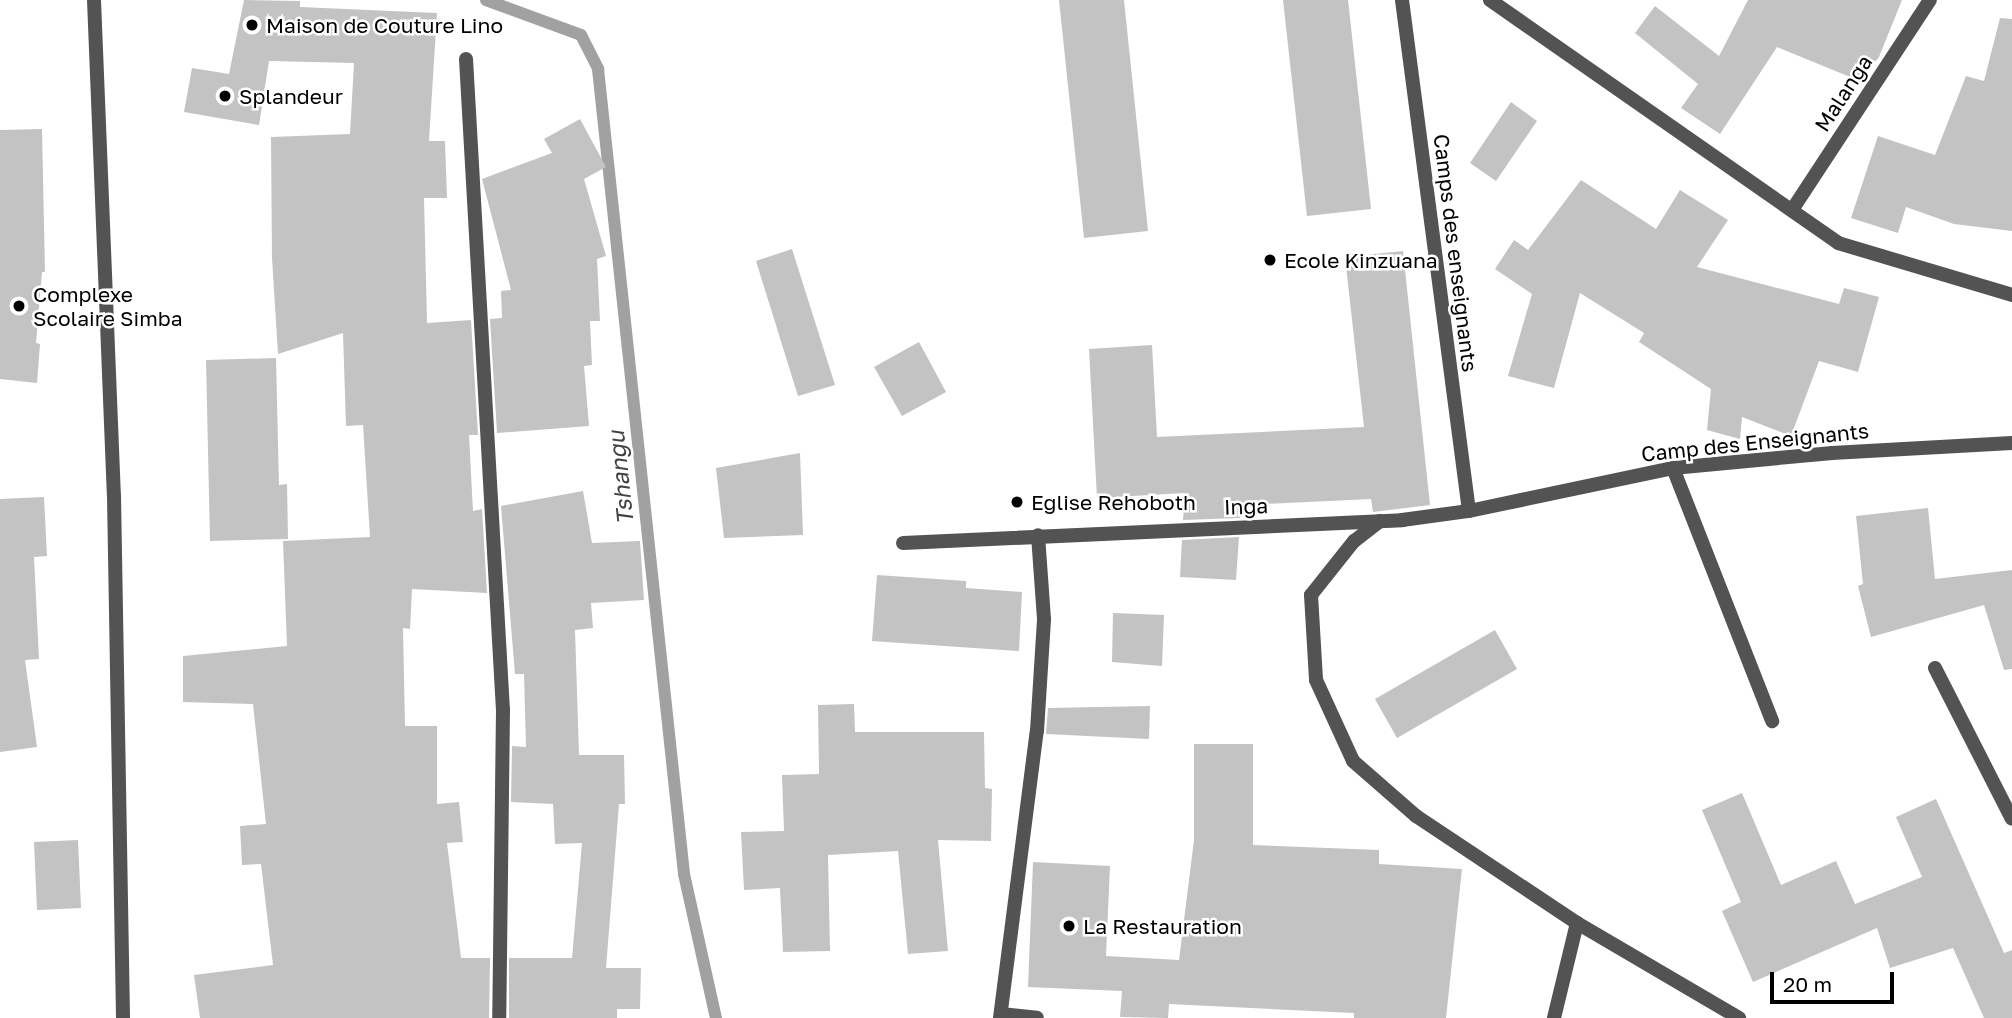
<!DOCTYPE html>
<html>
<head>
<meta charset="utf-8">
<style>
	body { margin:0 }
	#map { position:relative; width:2012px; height:1018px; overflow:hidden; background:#fff; font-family:"Golos Text",sans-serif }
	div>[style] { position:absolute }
	.stream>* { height:12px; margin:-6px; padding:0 6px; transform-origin:6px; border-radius:6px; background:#a1a1a1 }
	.building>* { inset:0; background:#c3c3c3 }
	.minor>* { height:14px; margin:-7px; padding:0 7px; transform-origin:7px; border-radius:7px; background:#535353 }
	.dots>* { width:19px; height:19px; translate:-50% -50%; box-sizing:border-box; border:4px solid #fff; border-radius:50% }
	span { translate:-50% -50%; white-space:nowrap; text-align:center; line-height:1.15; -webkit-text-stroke:5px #fff; paint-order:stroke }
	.poi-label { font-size:21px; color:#000 }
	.left { translate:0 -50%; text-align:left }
	.street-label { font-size:21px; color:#000 }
	.water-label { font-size:23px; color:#424242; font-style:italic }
	.scale { position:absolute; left:1770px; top:972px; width:124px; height:32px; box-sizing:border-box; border:4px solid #000; border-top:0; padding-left:9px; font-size:21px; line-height:24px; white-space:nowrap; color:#000; -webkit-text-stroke:5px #fff; paint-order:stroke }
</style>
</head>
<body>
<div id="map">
	<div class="stream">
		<div style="left:486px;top:0;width:101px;rotate:20.2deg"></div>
		<div style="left:581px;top:35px;width:38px;rotate:63deg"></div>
		<div style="left:598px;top:69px;width:810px;rotate:83.9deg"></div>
		<div style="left:684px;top:874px;width:148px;rotate:77.5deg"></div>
	</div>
	<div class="building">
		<div style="clip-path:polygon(244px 0,300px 1px,300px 7px,437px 13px,429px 141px,445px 141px,447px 198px,424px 198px,427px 323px,471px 320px,478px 435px,469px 435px,473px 511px,482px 509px,487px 593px,412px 589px,410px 629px,403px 628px,405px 726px,437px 726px,437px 804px,459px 802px,463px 842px,447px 843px,461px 958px,490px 958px,489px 1018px,200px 1018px,194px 975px,273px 965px,261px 864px,242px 865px,240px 826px,266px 824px,253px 704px,183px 702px,183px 656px,287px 646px,283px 541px,370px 537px,363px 425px,346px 426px,343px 333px,278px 354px,272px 258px,271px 137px,350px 134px,354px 63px,269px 61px,259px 125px,184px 112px,192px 68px,229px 74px)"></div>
		<div style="clip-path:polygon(1059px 0,1124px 0,1148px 231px,1084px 238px)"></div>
		<div style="clip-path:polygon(1283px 0,1348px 0,1371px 209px,1307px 216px)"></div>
		<div style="clip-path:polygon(1748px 0,1902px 0,1879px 57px,1860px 81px,1777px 47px,1720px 134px,1681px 108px,1698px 84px,1635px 33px,1655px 6px,1719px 56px)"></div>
		<div style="clip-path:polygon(2000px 18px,2012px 19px,2012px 231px,1954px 224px,1906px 207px,1898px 233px,1851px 218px,1878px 136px,1935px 155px,1966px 76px,1984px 81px)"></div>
		<div style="clip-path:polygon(1511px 102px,1537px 121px,1496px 181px,1470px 163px)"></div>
		<div style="clip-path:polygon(580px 119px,606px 167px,584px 179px,606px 256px,597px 259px,600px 321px,590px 321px,592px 365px,584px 366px,589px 426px,497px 433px,490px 319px,502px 318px,501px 291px,511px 290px,482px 179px,552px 153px,544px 139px)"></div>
		<div style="clip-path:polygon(42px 129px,45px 272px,42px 272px,36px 343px,40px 344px,37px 383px,0 379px,0 130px)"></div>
		<div style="clip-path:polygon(1581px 180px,1656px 229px,1680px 190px,1728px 220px,1697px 267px,1839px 304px,1844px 288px,1879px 297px,1858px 372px,1819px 361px,1791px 436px,1742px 417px,1740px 439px,1707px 430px,1711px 389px,1639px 342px,1644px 333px,1580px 293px,1554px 388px,1508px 376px,1532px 294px,1495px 269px,1514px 240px,1528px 250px)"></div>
		<div style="clip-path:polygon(792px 249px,835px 385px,798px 396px,756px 261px)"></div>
		<div style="clip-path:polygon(1403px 251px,1430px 505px,1373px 512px,1371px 499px,1240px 505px,1240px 518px,1183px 520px,1185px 493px,1097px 498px,1089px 349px,1152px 345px,1157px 437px,1364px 427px,1345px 257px)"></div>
		<div style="clip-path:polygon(919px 342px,946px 392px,902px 416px,874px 367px)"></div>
		<div style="clip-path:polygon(276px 358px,279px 485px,287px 484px,288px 539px,210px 541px,206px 360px)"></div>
		<div style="clip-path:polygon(800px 453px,803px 535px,724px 538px,716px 468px)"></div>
		<div style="clip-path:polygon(583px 491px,592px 543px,640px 541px,644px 600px,591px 603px,593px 628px,575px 630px,579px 755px,624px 755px,625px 804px,619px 804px,606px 968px,641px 968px,640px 1009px,617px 1009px,617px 1018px,509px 1018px,509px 958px,572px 958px,582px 843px,555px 844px,553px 804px,511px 802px,512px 746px,526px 747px,524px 674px,515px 674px,501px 506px)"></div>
		<div style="clip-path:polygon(44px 497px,47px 556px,34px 557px,39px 659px,25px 660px,37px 747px,0 752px,0 499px)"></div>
		<div style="clip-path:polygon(1928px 508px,1935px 579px,2012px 570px,2012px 669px,2004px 670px,1984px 605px,1871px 637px,1858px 586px,1863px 584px,1856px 516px)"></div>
		<div style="clip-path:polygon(1239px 537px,1236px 580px,1180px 577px,1182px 540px)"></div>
		<div style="clip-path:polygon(877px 575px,966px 581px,966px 588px,1022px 592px,1019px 651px,872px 641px)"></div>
		<div style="clip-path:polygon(1113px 613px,1164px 615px,1162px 666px,1112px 662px)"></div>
		<div style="clip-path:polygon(1495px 630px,1517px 669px,1397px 738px,1375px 699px)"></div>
		<div style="clip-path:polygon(854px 704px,855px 732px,984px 732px,985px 788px,992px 789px,991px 841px,938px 840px,948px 951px,908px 954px,898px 851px,828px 855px,830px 951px,783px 952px,780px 888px,744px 890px,741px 832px,784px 831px,782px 775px,819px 774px,818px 705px)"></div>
		<div style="clip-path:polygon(1150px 706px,1149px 739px,1046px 734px,1048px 708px)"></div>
		<div style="clip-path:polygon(1194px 744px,1253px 744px,1253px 845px,1379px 850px,1379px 864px,1462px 869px,1446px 1018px,1354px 1018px,1354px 1013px,1169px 1004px,1168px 1018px,1120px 1017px,1122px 991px,1028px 987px,1033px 862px,1110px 866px,1106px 956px,1179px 960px,1194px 840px)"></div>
		<div style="clip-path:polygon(1742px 793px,1781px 885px,1836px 861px,1855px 904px,1922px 877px,1896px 817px,1936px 799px,2004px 953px,2012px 950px,2012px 1018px,1984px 1018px,1953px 948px,1890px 968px,1877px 928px,1753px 982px,1722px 911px,1741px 902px,1702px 810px)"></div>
		<div style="clip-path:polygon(78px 840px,81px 908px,37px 910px,34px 842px)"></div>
	</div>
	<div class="minor">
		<div style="left:94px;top:0;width:496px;rotate:87.7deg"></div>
		<div style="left:114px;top:496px;width:522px;rotate:89.01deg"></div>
		<div style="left:1402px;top:0;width:515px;rotate:82.53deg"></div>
		<div style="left:1490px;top:0;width:424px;rotate:34.9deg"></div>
		<div style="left:1838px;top:243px;width:182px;rotate:16.6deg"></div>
		<div style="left:466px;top:59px;width:652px;rotate:86.75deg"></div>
		<div style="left:503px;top:710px;width:308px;rotate:90.7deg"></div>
		<div style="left:1792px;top:210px;width:251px;rotate:-56.7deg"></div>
		<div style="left:1673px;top:468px;width:272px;rotate:68.6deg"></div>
		<div style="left:1380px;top:521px;width:33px;rotate:142deg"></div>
		<div style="left:1354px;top:541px;width:69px;rotate:128.5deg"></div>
		<div style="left:1311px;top:595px;width:85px;rotate:86.6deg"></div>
		<div style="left:1316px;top:680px;width:89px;rotate:65.4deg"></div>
		<div style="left:1353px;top:761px;width:84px;rotate:41.1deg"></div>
		<div style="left:1416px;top:816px;width:193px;rotate:33.6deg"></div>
		<div style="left:1577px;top:923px;width:188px;rotate:30.4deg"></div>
		<div style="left:903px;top:543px;width:500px;rotate:-2.6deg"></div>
		<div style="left:1402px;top:520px;width:68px;rotate:-7.7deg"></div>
		<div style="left:1469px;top:511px;width:208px;rotate:-11.9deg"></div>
		<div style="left:1673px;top:468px;width:160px;rotate:-5.4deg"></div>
		<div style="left:1832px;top:453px;width:180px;rotate:-3.2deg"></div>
		<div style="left:1935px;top:668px;width:169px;rotate:63deg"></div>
		<div style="left:1001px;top:1014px;width:36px;rotate:6deg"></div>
		<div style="left:1000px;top:1018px;width:289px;rotate:-82.7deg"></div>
		<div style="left:1037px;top:731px;width:112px;rotate:-86.4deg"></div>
		<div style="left:1044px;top:619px;width:84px;rotate:-94.1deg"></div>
		<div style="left:1554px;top:1018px;width:98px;rotate:-76.4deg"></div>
	</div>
	<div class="dots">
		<div style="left:252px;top:25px;background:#000"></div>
		<div style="left:225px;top:96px;background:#000"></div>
		<div style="left:1270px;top:260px;background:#000"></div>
		<div style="left:19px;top:306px;background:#000"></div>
		<div style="left:1017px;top:502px;background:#000"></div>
		<div style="left:1069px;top:926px;background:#000"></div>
	</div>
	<div class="poi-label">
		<span class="left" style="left:266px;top:25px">Maison de Couture Lino</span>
		<span class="left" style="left:239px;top:96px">Splandeur</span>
		<span class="left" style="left:1284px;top:260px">Ecole Kinzuana</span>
		<span class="left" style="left:33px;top:306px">Complexe<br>Scolaire Simba</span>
		<span class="left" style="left:1031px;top:502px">Eglise Rehoboth</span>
		<span class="left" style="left:1083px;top:926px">La Restauration</span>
	</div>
	<div class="street-label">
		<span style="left:1843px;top:93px;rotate:-57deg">Malanga</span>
		<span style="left:1456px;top:253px;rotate:83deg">Camps des enseignants</span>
		<span style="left:1755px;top:442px;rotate:-6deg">Camp des Enseignants</span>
		<span style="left:1246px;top:506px;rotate:-2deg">Inga</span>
	</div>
	<div class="water-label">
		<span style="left:620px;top:478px;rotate:-96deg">Tshangu</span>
	</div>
	<div class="scale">20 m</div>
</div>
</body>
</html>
